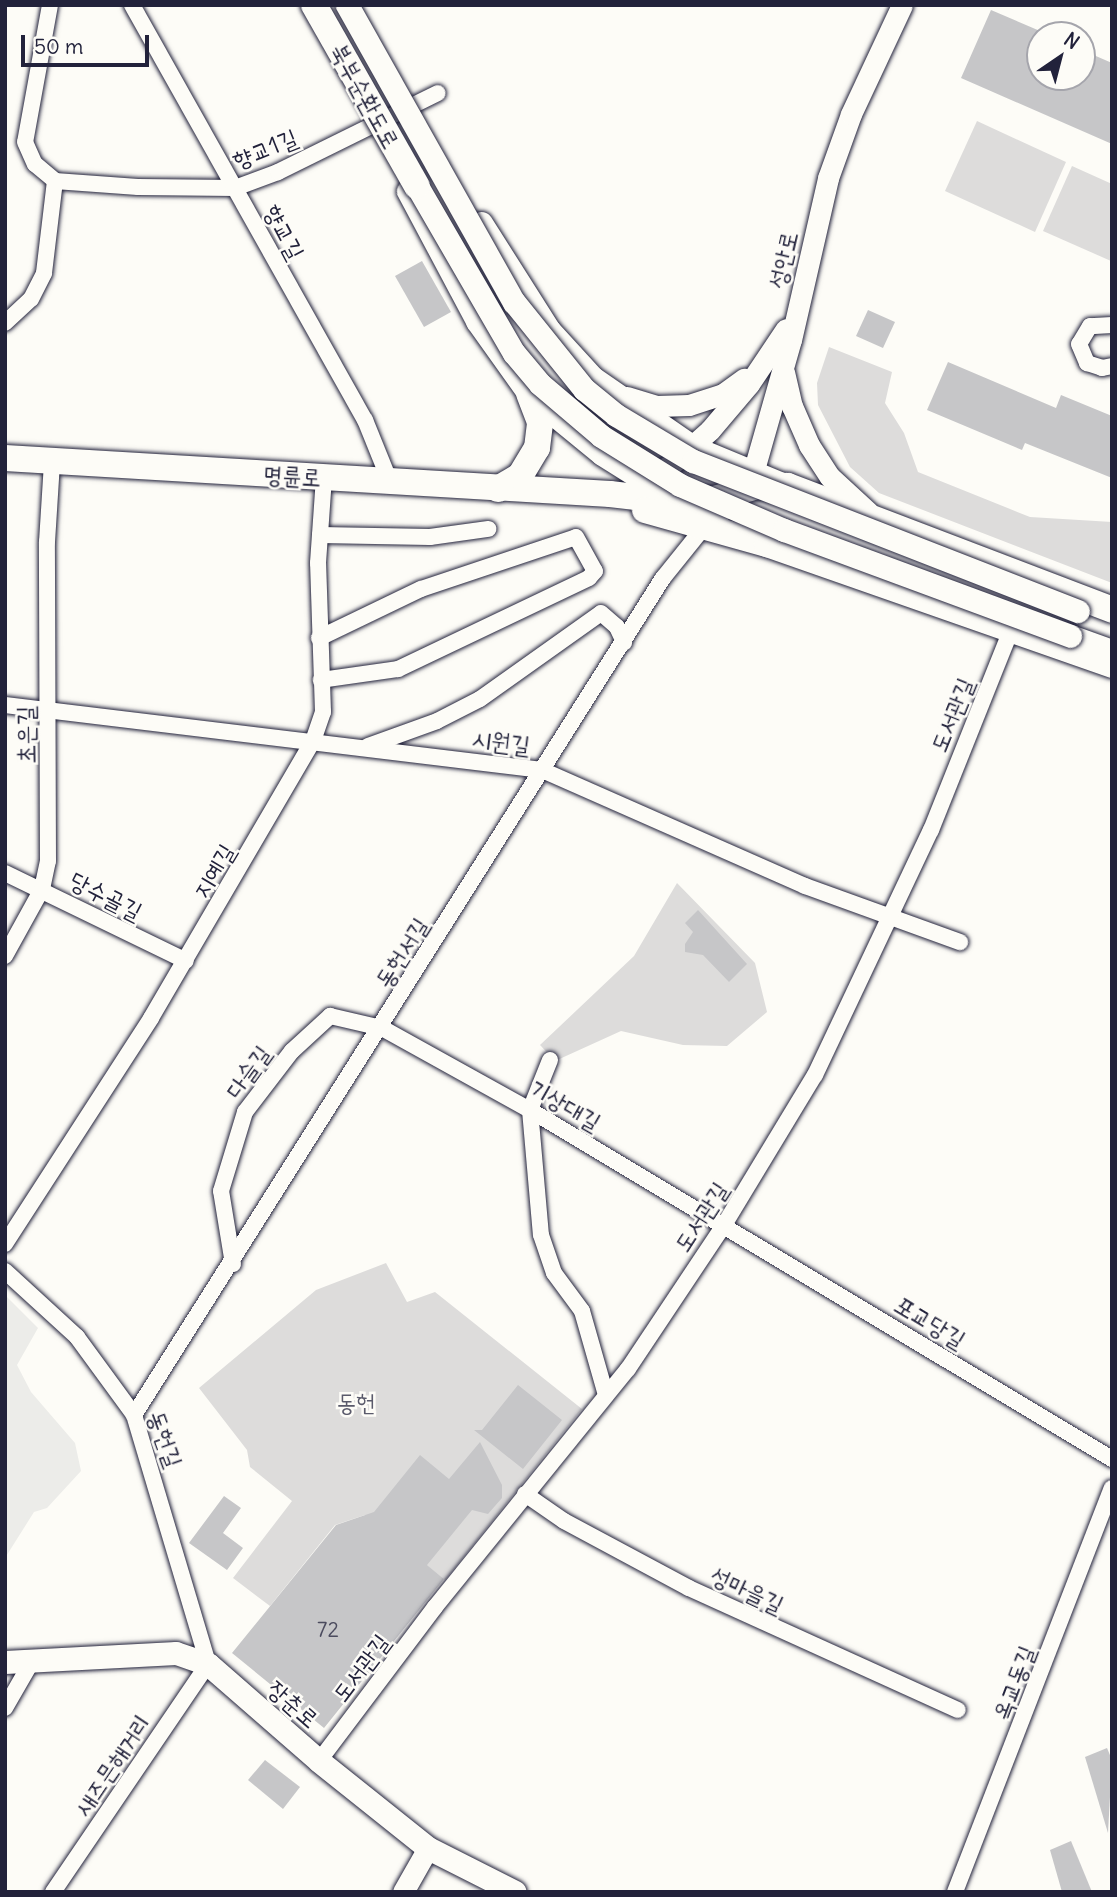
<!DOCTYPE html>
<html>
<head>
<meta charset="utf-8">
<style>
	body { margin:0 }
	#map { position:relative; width:1117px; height:1897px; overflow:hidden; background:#fdfcf7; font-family:Delius,"Poor Story",sans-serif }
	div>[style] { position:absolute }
	.built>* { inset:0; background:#ecece9 }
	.green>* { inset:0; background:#dddcdb }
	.building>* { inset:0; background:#c6c6c8 }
	.roads { filter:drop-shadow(0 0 2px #22223b) drop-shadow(0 0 2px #22223b) }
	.minor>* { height:16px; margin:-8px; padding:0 8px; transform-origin:8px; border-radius:8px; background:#fdfcf7 }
	.tertiary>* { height:21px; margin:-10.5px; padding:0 10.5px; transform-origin:10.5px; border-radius:10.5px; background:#fdfcf7 }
	.secondary>* { height:23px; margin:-11.5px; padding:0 11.5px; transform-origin:11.5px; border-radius:11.5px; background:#fdfcf7 }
	.primary>* { height:26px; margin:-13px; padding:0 13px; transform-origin:13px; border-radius:13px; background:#fdfcf7 }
	.bridges { filter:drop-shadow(0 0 2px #22223b) drop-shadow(0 0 2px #22223b) }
	.secondary-bridge>* { height:23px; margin:-11.5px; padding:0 11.5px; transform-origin:11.5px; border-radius:11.5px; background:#fdfcf7 }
	.primary-bridge>* { height:26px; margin:-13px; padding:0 13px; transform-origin:13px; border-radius:13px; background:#fdfcf7 }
	span { translate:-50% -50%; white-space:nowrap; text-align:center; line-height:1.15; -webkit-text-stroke:5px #fdfcf7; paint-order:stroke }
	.number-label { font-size:21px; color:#4b4b5e }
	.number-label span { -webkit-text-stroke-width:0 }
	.street-label { font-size:24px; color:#22223b }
	.park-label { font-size:24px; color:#5a5a6b }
	.frame { position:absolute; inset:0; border:7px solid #22223b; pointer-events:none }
	.north { position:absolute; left:1026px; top:21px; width:70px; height:70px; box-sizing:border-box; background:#fdfcf7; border:2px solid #a5a5ac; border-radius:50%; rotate:35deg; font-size:19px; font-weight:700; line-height:28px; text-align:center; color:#22223b }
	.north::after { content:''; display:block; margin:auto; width:24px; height:32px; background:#22223b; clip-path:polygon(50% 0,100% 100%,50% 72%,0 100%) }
	.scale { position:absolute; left:21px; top:35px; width:128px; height:32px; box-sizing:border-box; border:4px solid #22223b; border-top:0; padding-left:9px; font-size:21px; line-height:24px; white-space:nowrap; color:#22223b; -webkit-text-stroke:5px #fdfcf7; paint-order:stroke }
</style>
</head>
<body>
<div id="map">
	<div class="built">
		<div style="clip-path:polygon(5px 1295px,38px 1328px,17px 1365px,31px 1392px,75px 1443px,81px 1471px,47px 1508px,34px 1512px,5px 1558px)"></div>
	</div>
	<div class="green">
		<div style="clip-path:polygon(977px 121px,1066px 162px,1035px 232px,945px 191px)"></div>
		<div style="clip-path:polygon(1072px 166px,1112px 184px,1111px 261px,1043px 231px)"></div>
		<div style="clip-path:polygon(829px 347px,892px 372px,885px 403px,904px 433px,918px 472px,1030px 517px,1112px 522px,1112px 583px,879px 493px,850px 467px,818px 405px,817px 383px)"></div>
		<div style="clip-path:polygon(677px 883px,755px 963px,767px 1012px,727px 1046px,683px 1045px,621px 1031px,555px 1061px,540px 1045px,634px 956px)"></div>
		<div style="clip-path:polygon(386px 1263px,407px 1302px,435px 1292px,582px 1409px,445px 1580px,365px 1515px,335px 1525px,270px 1606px,233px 1578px,292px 1501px,250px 1467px,247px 1450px,199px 1388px,316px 1290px)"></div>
	</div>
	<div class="building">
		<div style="clip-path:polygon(991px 10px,1040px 31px,1040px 77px,1082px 77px,1082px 50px,1112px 63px,1112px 144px,961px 78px)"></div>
		<div style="clip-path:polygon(422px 261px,451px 312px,424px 327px,395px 276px)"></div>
		<div style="clip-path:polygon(868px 310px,895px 322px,883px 348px,856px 336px)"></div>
		<div style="clip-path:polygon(948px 362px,1056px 408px,1061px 395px,1112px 416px,1112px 478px,1025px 443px,1022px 450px,927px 410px)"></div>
		<div style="clip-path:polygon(698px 910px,747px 964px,729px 982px,703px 955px,685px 952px,685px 944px,693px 932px,685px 923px)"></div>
		<div style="clip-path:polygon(518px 1385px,562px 1420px,523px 1469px,474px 1430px,482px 1430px)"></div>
		<div style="clip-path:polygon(480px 1442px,502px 1485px,502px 1498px,488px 1514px,472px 1510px,427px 1565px,444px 1579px,324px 1728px,232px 1653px,336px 1525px,374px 1512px,420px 1455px,449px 1479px)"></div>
		<div style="clip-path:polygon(224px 1496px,241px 1508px,223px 1533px,243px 1548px,227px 1570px,189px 1543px)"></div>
		<div style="clip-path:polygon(1107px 1748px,1112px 1760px,1108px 1833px,1085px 1757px)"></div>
		<div style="clip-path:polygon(265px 1760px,300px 1787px,283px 1809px,248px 1780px)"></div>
		<div style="clip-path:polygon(1071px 1841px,1092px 1892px,1062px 1892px,1050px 1850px)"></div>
	</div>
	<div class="roads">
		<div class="minor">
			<div style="left:50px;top:5px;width:139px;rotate:100.3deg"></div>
			<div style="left:25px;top:142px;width:24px;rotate:66deg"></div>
			<div style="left:35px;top:164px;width:26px;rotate:40deg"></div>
			<div style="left:55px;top:181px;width:83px;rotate:4.1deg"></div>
			<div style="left:138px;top:187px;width:97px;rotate:0.6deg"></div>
			<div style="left:235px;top:188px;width:46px;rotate:-20.4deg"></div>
			<div style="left:278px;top:172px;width:178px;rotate:-26.3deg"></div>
			<div style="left:132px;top:5px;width:476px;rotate:60.7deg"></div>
			<div style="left:365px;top:420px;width:67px;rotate:68deg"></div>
			<div style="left:5px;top:323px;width:35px;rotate:-43deg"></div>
			<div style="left:31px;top:299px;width:29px;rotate:-63deg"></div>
			<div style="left:44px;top:273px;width:93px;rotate:-83.2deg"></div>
			<div style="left:1112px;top:325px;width:22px;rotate:177deg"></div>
			<div style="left:1090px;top:326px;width:21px;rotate:121deg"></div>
			<div style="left:1079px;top:344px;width:21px;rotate:67deg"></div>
			<div style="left:1087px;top:363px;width:16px;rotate:18deg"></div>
			<div style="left:1102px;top:368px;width:10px;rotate:-11deg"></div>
			<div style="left:320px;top:535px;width:110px;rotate:1deg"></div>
			<div style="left:430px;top:537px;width:59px;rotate:-7.9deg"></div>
			<div style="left:319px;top:638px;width:113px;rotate:-25.7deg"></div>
			<div style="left:421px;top:589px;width:163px;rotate:-18.5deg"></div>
			<div style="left:576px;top:537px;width:39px;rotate:61deg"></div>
			<div style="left:595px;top:571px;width:9px;rotate:131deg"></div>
			<div style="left:589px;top:578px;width:212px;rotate:154.5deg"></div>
			<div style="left:398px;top:669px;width:78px;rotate:171.9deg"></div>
			<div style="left:5px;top:705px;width:541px;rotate:6.9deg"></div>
			<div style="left:542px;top:770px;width:287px;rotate:23.8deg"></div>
			<div style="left:805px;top:886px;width:165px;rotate:19.9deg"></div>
			<div style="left:368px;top:746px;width:73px;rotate:-19.9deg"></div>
			<div style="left:437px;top:721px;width:48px;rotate:-27.1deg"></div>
			<div style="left:480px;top:699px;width:148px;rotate:-35.4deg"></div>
			<div style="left:601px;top:613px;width:21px;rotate:41deg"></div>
			<div style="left:617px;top:627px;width:17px;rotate:65deg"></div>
			<div style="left:5px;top:873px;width:201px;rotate:25.9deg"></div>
			<div style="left:5px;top:956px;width:77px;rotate:-61.1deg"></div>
			<div style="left:42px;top:889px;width:29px;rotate:-78deg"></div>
			<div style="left:48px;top:861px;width:319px;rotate:-90.2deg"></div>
			<div style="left:47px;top:542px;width:80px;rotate:-86.4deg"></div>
			<div style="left:550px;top:1060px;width:54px;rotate:111.8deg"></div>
			<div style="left:530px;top:1110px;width:125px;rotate:85deg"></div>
			<div style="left:541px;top:1235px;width:40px;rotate:71.1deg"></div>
			<div style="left:554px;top:1273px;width:47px;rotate:53.6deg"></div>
			<div style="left:582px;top:1311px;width:87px;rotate:74.1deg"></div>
			<div style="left:5px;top:1244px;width:269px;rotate:-57.1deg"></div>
			<div style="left:151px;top:1018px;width:321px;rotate:-59.7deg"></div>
			<div style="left:313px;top:741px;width:31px;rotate:-71deg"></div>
			<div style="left:323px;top:712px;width:149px;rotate:-91.9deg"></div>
			<div style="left:318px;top:563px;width:85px;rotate:-86deg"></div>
			<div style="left:233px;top:1264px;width:74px;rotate:-99.3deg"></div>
			<div style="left:221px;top:1191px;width:83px;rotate:-73.1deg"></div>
			<div style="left:245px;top:1112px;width:77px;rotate:-52.4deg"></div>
			<div style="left:292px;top:1051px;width:52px;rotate:-42.6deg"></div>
			<div style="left:330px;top:1016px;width:53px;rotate:13deg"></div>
			<div style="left:382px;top:1028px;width:169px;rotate:29deg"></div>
			<div style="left:530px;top:1110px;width:679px;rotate:30.95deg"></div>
			<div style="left:5px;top:1271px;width:98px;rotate:42.5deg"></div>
			<div style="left:77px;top:1337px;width:97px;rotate:53.8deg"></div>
			<div style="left:134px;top:1415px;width:260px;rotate:73.4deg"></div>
			<div style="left:208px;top:1664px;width:276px;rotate:124.2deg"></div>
			<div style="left:134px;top:1415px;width:990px;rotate:-57.71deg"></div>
			<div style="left:663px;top:578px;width:72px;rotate:-51.2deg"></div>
			<div style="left:525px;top:1494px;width:47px;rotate:34.7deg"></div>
			<div style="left:564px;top:1521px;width:142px;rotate:28.2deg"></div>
			<div style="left:689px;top:1588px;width:295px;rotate:24.4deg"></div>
			<div style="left:5px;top:1708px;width:54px;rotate:-60.1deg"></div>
			<div style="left:319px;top:1761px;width:193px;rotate:-53deg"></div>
			<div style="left:435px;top:1607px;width:306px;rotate:-51deg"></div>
			<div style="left:628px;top:1369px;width:173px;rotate:-56.3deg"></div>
			<div style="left:724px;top:1225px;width:175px;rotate:-58.8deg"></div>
			<div style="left:815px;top:1075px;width:271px;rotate:-64.7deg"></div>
			<div style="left:931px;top:830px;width:215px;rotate:-68.2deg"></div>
			<div style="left:955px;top:1892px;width:433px;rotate:-68.8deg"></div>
		</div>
		<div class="tertiary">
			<div style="left:784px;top:372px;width:35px;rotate:77deg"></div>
			<div style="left:792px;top:406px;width:43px;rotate:66.4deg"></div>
			<div style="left:809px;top:445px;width:38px;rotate:57deg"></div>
			<div style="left:830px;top:477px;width:52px;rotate:42.6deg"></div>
			<div style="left:627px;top:397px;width:31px;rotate:17deg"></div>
			<div style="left:657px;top:406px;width:32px;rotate:-2deg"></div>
			<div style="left:689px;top:405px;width:36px;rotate:-18deg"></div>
			<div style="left:723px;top:394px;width:26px;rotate:-36deg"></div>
			<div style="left:645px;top:480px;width:31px;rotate:-31deg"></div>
			<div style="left:672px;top:464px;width:51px;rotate:-41.8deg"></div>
			<div style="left:710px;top:430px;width:60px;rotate:-49.7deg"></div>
			<div style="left:749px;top:384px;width:66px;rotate:-56.1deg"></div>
			<div style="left:690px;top:520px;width:23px;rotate:-5deg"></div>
			<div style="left:713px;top:518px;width:48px;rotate:-40.7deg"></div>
			<div style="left:749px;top:487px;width:153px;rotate:-74.1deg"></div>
			<div style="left:791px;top:340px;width:166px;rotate:-77.1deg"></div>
			<div style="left:828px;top:178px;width:68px;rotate:-70.2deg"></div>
			<div style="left:851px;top:114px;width:120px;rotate:-64.9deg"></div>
			<div style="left:403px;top:1892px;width:51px;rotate:-60.4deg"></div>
		</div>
		<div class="secondary">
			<div style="left:408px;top:191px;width:147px;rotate:62deg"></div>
			<div style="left:477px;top:321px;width:90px;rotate:54.5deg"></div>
			<div style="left:529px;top:394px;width:94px;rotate:39.4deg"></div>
			<div style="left:602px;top:454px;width:89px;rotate:32.1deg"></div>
			<div style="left:481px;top:223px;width:127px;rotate:57.6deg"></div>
			<div style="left:549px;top:330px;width:65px;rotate:47.5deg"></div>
			<div style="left:593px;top:378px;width:121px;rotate:34.6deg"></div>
			<div style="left:693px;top:447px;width:96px;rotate:22.6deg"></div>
			<div style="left:1070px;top:636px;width:45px;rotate:19.7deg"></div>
			<div style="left:5px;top:1662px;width:171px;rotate:-3deg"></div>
			<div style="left:176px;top:1653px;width:34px;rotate:19deg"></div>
			<div style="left:208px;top:1664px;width:147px;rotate:41.1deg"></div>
			<div style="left:319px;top:1761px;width:139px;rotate:38.6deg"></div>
			<div style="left:428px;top:1848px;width:97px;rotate:26.8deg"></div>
		</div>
		<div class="primary">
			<div style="left:5px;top:458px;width:606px;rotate:3.41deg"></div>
			<div style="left:610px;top:494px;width:68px;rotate:6.7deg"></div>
			<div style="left:678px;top:502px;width:37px;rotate:-5deg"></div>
			<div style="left:715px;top:499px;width:47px;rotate:-17.3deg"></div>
			<div style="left:760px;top:485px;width:28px;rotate:2deg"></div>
			<div style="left:788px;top:486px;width:347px;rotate:20.9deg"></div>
			<div style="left:498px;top:489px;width:26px;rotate:-31deg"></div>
			<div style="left:520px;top:476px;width:33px;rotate:-59deg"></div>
			<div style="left:537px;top:448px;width:26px;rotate:-83deg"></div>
			<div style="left:540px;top:422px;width:30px;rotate:-111deg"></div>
			<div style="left:645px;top:510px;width:127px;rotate:15.6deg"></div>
			<div style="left:767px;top:544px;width:366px;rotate:19.3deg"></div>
		</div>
	</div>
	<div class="bridges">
		<div class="secondary-bridge">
			<div style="left:347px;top:5px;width:341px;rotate:60.7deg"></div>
			<div style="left:514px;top:302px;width:112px;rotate:51.2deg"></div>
			<div style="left:584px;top:389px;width:41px;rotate:39.1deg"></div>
			<div style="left:616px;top:415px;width:90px;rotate:30.9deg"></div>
			<div style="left:693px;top:461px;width:413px;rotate:21.3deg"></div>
			<div style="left:417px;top:186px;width:193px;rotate:59.9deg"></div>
			<div style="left:514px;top:353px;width:40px;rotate:50deg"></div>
			<div style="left:540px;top:384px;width:80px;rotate:40.4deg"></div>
			<div style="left:601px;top:436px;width:93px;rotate:31.8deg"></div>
			<div style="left:680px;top:485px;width:113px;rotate:23.4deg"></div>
			<div style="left:784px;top:530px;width:305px;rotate:20.3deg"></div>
		</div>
		<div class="primary-bridge">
			<div style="left:314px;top:5px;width:208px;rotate:60.4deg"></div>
		</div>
	</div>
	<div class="number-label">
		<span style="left:328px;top:1630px">72</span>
	</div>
	<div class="street-label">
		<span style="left:365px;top:96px;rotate:61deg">북부순환도로</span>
		<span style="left:265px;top:149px;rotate:-22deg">향교1길</span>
		<span style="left:284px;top:232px;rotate:62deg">향교길</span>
		<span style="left:783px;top:260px;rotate:-77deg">성안로</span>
		<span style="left:292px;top:476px;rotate:3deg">명륜로</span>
		<span style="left:952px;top:715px;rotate:-68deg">도서관길</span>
		<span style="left:26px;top:735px;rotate:-91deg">초은길</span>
		<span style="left:501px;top:742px;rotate:7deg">시원길</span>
		<span style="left:214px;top:871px;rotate:-59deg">지예길</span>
		<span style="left:106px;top:896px;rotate:27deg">당수골길</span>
		<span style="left:402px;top:953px;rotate:-58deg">동헌서길</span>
		<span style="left:248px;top:1072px;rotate:-54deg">다슬길</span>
		<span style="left:565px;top:1105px;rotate:30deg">기상대길</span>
		<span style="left:701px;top:1217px;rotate:-57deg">도서관길</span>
		<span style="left:930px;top:1322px;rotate:31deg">포교당길</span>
		<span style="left:165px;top:1439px;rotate:70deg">동헌길</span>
		<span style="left:747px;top:1590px;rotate:25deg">성마을길</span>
		<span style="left:361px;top:1668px;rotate:-53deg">도서관길</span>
		<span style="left:1014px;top:1683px;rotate:-69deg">옥교동길</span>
		<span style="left:293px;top:1704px;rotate:41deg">장춘로</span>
		<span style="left:112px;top:1765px;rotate:-56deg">새즈믄해거리</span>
	</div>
	<div class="park-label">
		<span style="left:356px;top:1403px">동헌</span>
	</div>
	<div class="frame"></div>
	<div class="north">N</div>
	<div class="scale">50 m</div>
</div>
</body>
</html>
